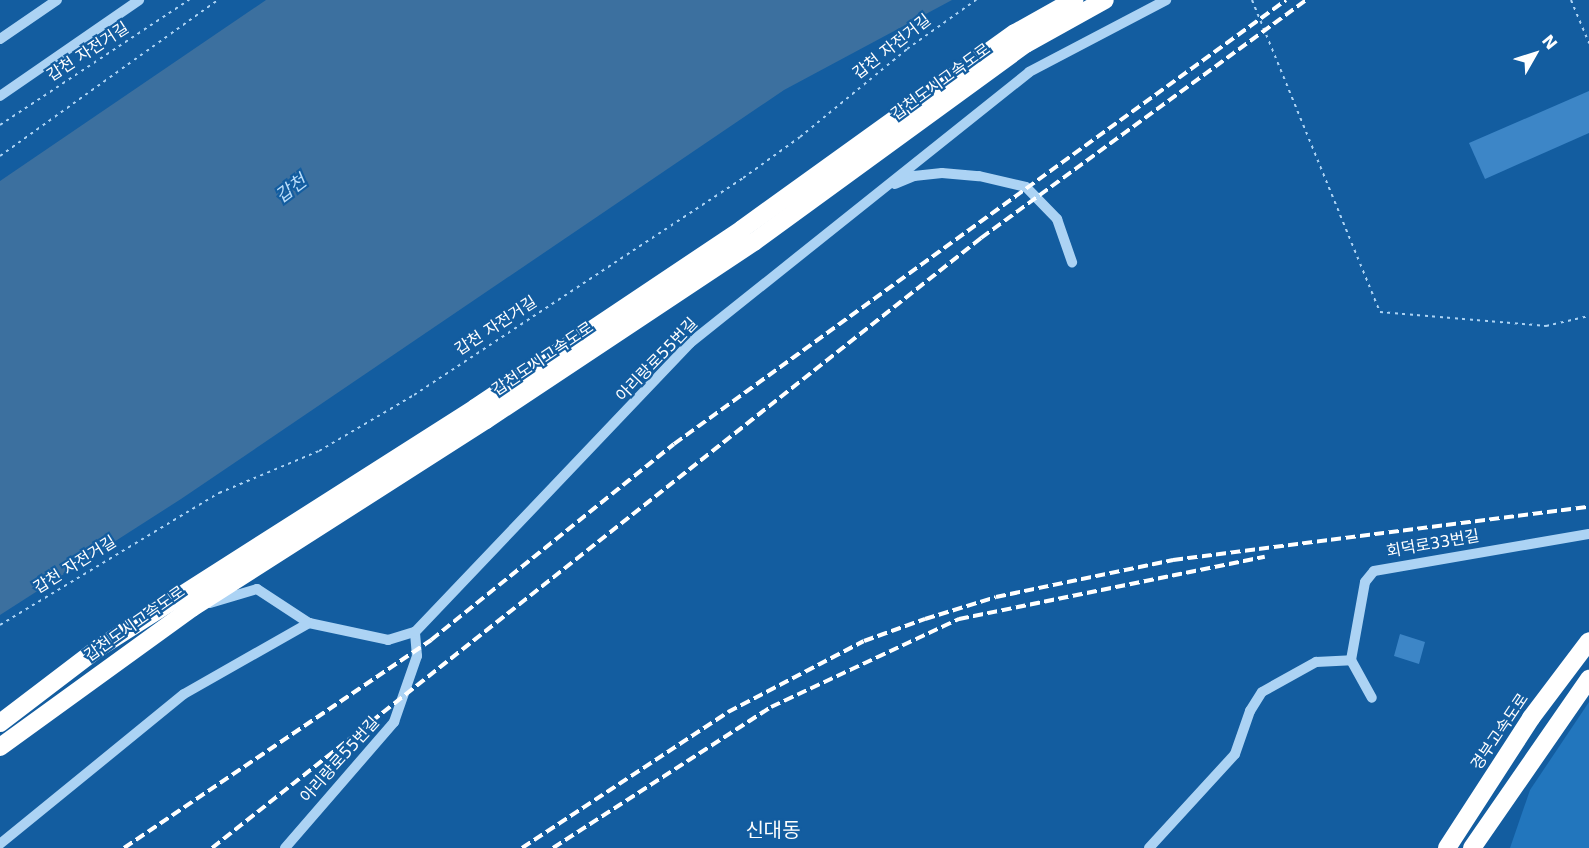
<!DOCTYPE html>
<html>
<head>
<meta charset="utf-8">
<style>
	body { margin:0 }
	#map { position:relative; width:1589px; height:848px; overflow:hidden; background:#135da0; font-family:"DejaVu Sans","Noto Sans KR",sans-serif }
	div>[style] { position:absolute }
	.green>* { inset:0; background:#2276bd }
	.water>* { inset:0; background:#3c709f }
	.building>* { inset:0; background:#3d86c7 }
	.path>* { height:2px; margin-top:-1px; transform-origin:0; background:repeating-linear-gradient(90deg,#acd3f4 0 3px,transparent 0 7.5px) }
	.minor>* { height:10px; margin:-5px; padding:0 5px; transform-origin:5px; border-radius:5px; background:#acd3f4 }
	.highway>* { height:18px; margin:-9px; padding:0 9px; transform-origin:9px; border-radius:9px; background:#fff }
	.rail>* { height:4px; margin-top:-2px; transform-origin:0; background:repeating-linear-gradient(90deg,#fff 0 10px,transparent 0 14.5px) }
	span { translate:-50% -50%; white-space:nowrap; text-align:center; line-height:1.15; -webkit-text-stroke:4.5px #135da0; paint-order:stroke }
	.street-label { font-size:16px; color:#fff }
	.water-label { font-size:18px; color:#b9ddfa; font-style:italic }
	.quarter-label { font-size:20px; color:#fff }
	.north { position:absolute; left:1505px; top:24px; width:60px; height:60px; -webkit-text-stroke:4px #135da0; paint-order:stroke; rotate:51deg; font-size:16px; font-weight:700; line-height:24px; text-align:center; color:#fff }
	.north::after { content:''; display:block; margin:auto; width:21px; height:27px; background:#fff; clip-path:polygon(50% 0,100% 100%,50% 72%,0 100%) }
</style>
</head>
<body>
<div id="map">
	<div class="green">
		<div style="clip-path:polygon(1589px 702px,1589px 848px,1510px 848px,1530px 790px)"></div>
	</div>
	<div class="water">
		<div style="clip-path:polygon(266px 0,952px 0,784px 90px,181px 499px,0 615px,0 181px)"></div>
	</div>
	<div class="building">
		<div style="clip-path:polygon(1589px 91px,1589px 133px,1485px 179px,1469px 143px)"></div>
		<div style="clip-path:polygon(1400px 634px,1425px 642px,1419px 664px,1394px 656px)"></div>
	</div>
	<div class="path">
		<div style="left:1252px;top:0;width:337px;rotate:67.7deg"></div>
		<div style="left:1380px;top:312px;width:167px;rotate:4.8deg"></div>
		<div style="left:1546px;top:326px;width:44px;rotate:-13.1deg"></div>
		<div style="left:1571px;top:0;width:47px;rotate:67.3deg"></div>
		<div style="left:0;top:125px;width:227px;rotate:-33.5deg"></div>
		<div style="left:0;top:156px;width:268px;rotate:-35.6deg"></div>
		<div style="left:0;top:625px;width:256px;rotate:-31.1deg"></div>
		<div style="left:219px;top:493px;width:108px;rotate:-22.8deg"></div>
		<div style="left:319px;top:451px;width:110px;rotate:-30.5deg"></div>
		<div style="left:414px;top:395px;width:394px;rotate:-33.4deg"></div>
		<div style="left:743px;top:178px;width:70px;rotate:-35.7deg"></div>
		<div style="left:800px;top:137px;width:139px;rotate:-39.4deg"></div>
		<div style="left:907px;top:49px;width:85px;rotate:-35.4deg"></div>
	</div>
	<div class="minor">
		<div style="left:0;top:39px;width:69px;rotate:-34.4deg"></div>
		<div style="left:0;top:96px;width:169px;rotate:-34.6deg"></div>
		<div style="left:895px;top:184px;width:21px;rotate:-23deg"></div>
		<div style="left:914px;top:176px;width:28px;rotate:-6deg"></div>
		<div style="left:942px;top:173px;width:37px;rotate:5deg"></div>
		<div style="left:979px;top:176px;width:48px;rotate:13.2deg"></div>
		<div style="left:1026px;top:187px;width:45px;rotate:45.9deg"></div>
		<div style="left:1057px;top:219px;width:46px;rotate:70.8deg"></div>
		<div style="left:210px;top:603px;width:49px;rotate:-16.6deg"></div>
		<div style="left:257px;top:589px;width:62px;rotate:33.2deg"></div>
		<div style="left:309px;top:623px;width:81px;rotate:12.1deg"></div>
		<div style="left:388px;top:640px;width:28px;rotate:-17deg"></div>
		<div style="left:1351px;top:660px;width:43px;rotate:61.1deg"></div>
		<div style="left:0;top:844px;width:237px;rotate:-39.2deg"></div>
		<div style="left:184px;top:694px;width:144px;rotate:-29.6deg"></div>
		<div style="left:285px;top:848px;width:167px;rotate:-49.1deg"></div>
		<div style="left:394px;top:722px;width:70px;rotate:-70.8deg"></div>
		<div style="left:417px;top:656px;width:24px;rotate:-95deg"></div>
		<div style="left:415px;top:632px;width:399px;rotate:-46.4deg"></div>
		<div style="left:690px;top:343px;width:434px;rotate:-38.6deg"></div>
		<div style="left:1029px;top:72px;width:155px;rotate:-27.7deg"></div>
		<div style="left:1149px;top:848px;width:127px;rotate:-47.5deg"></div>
		<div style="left:1235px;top:754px;width:46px;rotate:-70.8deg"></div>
		<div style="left:1250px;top:711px;width:22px;rotate:-58deg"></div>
		<div style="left:1262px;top:692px;width:62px;rotate:-29.1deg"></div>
		<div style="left:1316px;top:662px;width:35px;rotate:-3deg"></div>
		<div style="left:1351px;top:660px;width:79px;rotate:-79.8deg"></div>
		<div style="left:1365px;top:582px;width:14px;rotate:-51deg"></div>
		<div style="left:1374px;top:571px;width:218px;rotate:-9.8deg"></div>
	</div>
	<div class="highway">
		<div style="left:0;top:723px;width:122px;rotate:-37.3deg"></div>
		<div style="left:97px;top:649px;width:448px;rotate:-32.5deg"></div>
		<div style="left:475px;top:408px;width:321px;rotate:-33.8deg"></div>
		<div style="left:742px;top:229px;width:336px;rotate:-35.7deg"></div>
		<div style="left:1015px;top:33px;width:68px;rotate:-29.2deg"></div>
		<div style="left:0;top:747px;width:237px;rotate:-35.9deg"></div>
		<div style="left:192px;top:608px;width:349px;rotate:-32.6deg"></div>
		<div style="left:486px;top:420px;width:322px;rotate:-33.6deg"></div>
		<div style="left:754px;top:242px;width:336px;rotate:-36.1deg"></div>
		<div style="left:1026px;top:44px;width:90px;rotate:-29.1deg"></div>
		<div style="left:1447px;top:848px;width:155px;rotate:-57.1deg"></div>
		<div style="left:1531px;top:718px;width:96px;rotate:-53deg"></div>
		<div style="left:1472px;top:848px;width:206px;rotate:-55.3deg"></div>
	</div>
	<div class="rail">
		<div style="left:124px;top:848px;width:371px;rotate:-34.1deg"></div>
		<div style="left:431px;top:640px;width:312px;rotate:-38.9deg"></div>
		<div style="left:674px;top:444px;width:756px;rotate:-35.96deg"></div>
		<div style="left:212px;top:848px;width:982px;rotate:-38.42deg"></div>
		<div style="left:981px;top:238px;width:403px;rotate:-36.2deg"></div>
		<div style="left:522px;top:848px;width:247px;rotate:-33.4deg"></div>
		<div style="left:728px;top:712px;width:153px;rotate:-27.6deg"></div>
		<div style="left:864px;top:641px;width:65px;rotate:-19.8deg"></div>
		<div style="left:925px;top:619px;width:74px;rotate:-17.2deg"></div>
		<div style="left:996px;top:597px;width:181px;rotate:-11.8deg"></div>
		<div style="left:1173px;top:560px;width:419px;rotate:-7.3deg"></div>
		<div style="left:553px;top:848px;width:260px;rotate:-32.9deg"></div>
		<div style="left:771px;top:707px;width:208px;rotate:-25.1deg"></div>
		<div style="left:959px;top:619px;width:312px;rotate:-11.5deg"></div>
	</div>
	<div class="street-label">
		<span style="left:892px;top:47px;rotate:-38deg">갑천 자전거길</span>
		<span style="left:88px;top:52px;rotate:-33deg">갑천 자전거길</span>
		<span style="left:941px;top:82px;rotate:-36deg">갑천도시고속도로</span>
		<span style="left:496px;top:326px;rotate:-33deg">갑천 자전거길</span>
		<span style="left:543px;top:359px;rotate:-34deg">갑천도시고속도로</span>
		<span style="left:657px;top:360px;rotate:-46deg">아리랑로55번길</span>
		<span style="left:1433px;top:544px;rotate:-10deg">회덕로33번길</span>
		<span style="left:75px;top:565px;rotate:-32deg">갑천 자전거길</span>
		<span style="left:135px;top:624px;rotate:-35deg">갑천도시고속도로</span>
		<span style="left:1500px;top:732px;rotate:-56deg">경부고속도로</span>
		<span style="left:340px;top:760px;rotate:-48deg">아리랑로55번길</span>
	</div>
	<div class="water-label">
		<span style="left:291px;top:189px;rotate:-37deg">갑천</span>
	</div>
	<div class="quarter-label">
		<span style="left:773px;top:830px">신대동</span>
	</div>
	<div class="north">N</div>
</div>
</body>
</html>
